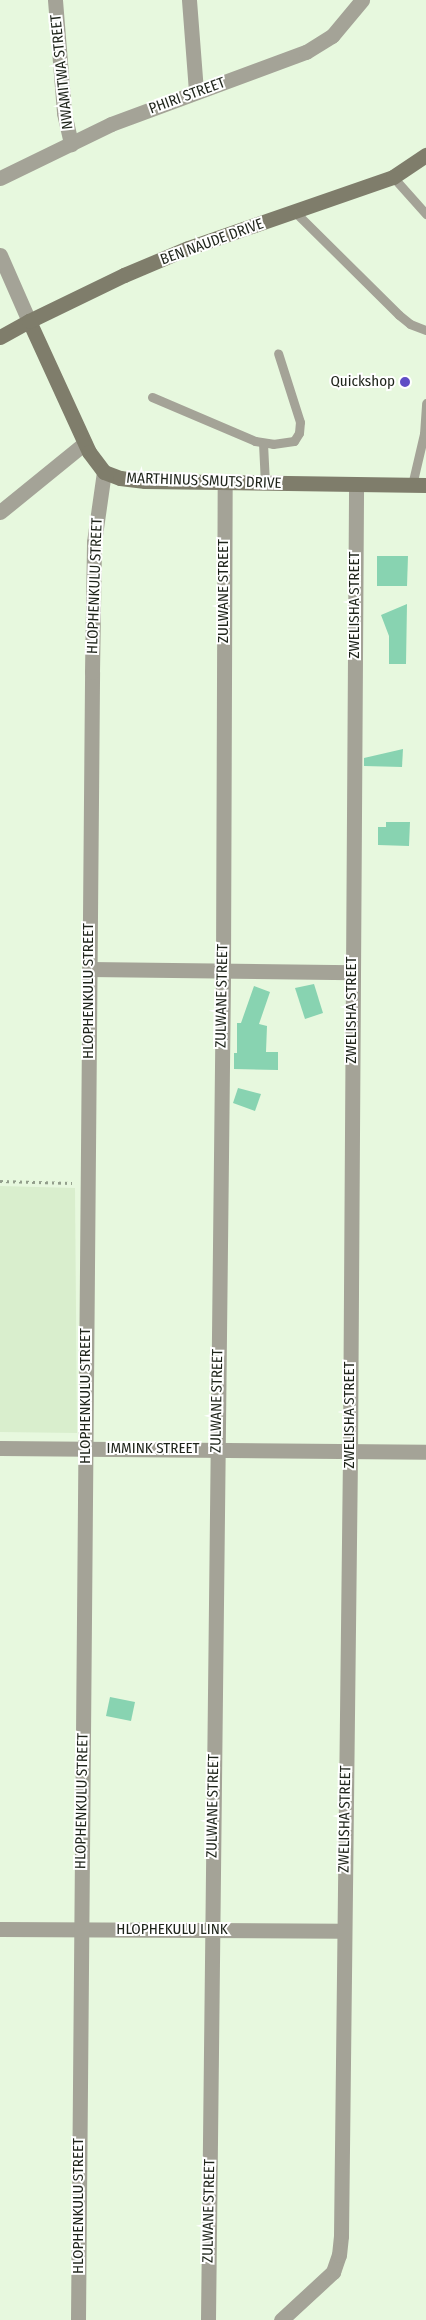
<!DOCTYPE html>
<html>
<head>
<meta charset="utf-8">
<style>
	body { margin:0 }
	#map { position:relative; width:426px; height:2320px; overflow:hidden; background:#e7f8de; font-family:"Fira Sans Condensed",sans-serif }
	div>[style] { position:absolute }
	.built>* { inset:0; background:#d9eecd }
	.building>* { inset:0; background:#88d3b1 }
	.path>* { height:3px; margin-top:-1.5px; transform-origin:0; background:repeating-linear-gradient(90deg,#939f8c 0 2.5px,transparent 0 6.5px) }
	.lane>* { height:9px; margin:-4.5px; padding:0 4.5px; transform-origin:4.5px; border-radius:4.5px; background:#a4a397 }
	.street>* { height:15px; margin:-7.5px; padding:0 7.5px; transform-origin:7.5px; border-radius:7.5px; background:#a4a397 }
	.secondary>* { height:15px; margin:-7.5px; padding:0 7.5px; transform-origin:7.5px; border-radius:7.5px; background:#7f7d6b }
	.dots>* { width:14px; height:14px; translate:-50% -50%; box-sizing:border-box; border:2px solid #fff; border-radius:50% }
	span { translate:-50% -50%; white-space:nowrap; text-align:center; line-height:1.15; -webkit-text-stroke:4px #fff; paint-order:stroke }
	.street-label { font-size:15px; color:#1e241a }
	.poi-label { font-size:15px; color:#1e241a }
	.right { translate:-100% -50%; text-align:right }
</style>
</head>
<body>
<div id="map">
	<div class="built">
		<div style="clip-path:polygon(0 1186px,75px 1188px,77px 1433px,0 1432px)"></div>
	</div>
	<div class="building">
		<div style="clip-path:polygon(377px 556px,408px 556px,407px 586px,377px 586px)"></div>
		<div style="clip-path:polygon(407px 604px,406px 664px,389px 664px,389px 636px,381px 615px)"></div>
		<div style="clip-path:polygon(403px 749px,402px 767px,364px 766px,364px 758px)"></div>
		<div style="clip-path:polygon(386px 822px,410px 822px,409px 846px,378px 845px,378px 827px,386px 827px)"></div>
		<div style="clip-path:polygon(314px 984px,323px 1013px,305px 1019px,295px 988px)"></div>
		<div style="clip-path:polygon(254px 986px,270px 992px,259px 1024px,267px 1026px,266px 1052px,278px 1052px,278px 1070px,234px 1069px,234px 1053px,237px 1053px,237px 1023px,241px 1023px)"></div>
		<div style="clip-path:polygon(238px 1088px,261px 1094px,255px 1111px,233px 1103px)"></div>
		<div style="clip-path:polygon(110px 1697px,135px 1702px,131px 1721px,106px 1716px)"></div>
	</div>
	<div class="path">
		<div style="left:0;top:1181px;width:72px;rotate:1.6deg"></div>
	</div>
	<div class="lane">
		<div style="left:393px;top:177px;width:50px;rotate:48.3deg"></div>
		<div style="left:295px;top:212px;width:146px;rotate:44.7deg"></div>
		<div style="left:399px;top:315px;width:14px;rotate:39deg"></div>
		<div style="left:410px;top:324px;width:17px;rotate:21deg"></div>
		<div style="left:152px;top:397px;width:112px;rotate:23.1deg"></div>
		<div style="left:255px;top:441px;width:18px;rotate:9deg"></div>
		<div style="left:273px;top:444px;width:21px;rotate:-8deg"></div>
		<div style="left:294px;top:441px;width:9px;rotate:-58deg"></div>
		<div style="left:299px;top:433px;width:11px;rotate:-85deg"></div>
		<div style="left:300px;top:422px;width:72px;rotate:-107.7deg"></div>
		<div style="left:424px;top:434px;width:31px;rotate:-86deg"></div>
		<div style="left:263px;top:443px;width:41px;rotate:87.2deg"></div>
		<div style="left:412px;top:485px;width:52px;rotate:-76.8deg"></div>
		<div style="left:424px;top:434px;width:2px;rotate:-27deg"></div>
	</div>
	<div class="street">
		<div style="left:55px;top:0;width:113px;rotate:85.4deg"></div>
		<div style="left:64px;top:113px;width:32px;rotate:77deg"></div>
		<div style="left:189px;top:0;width:92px;rotate:85.6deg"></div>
		<div style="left:0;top:178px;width:123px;rotate:-25.9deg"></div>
		<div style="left:111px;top:124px;width:208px;rotate:-20.3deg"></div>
		<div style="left:306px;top:52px;width:31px;rotate:-32deg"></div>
		<div style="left:332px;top:36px;width:47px;rotate:-50.2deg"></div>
		<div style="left:0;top:255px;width:72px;rotate:66.3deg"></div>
		<div style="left:0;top:512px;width:109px;rotate:-39.1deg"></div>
		<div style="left:89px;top:969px;width:264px;rotate:0.7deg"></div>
		<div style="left:0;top:1448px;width:426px;rotate:0.5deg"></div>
		<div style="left:0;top:1929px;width:343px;rotate:0.3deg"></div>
		<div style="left:78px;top:2320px;width:1648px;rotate:-89.51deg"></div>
		<div style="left:92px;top:672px;width:130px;rotate:-89.1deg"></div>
		<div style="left:94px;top:542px;width:71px;rotate:-81.9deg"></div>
		<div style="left:208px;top:2320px;width:1350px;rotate:-89.36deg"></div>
		<div style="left:223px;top:970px;width:489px;rotate:-89.8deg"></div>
		<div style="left:281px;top:2320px;width:71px;rotate:-42.7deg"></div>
		<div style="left:333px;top:2272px;width:18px;rotate:-71deg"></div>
		<div style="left:339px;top:2255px;width:19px;rotate:-84deg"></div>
		<div style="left:341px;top:2236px;width:784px;rotate:-89.34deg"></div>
		<div style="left:350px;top:1452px;width:967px;rotate:-89.64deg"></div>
	</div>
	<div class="secondary">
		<div style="left:29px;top:321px;width:144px;rotate:65.4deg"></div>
		<div style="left:89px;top:452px;width:25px;rotate:53deg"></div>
		<div style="left:104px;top:472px;width:17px;rotate:21deg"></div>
		<div style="left:120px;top:478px;width:25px;rotate:7deg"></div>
		<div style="left:145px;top:481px;width:281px;rotate:0.8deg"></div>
		<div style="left:0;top:337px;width:33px;rotate:-29deg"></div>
		<div style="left:29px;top:321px;width:106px;rotate:-25.8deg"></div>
		<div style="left:124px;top:275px;width:69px;rotate:-22.9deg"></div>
		<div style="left:188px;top:248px;width:217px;rotate:-19.1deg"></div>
		<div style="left:393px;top:177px;width:40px;rotate:-34deg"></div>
	</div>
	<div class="dots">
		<div style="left:405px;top:382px;background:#5f4dc5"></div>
	</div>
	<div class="street-label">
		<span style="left:62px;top:72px;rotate:-96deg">NWAMITWA STREET</span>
		<span style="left:187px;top:96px;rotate:-20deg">PHIRI STREET</span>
		<span style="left:212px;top:242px;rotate:-20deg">BEN NAUDE DRIVE</span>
		<span style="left:204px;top:481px;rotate:2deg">MARTHINUS SMUTS DRIVE</span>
		<span style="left:95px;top:586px;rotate:-88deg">HLOPHENKULU STREET</span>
		<span style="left:224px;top:591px;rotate:-90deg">ZULWANE STREET</span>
		<span style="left:355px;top:605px;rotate:-90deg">ZWELISHA STREET</span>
		<span style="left:89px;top:991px;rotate:-90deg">HLOPHENKULU STREET</span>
		<span style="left:222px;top:996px;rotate:-89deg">ZULWANE STREET</span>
		<span style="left:352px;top:1010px;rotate:-90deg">ZWELISHA STREET</span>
		<span style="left:86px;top:1396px;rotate:-90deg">HLOPHENKULU STREET</span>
		<span style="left:217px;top:1401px;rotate:-89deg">ZULWANE STREET</span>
		<span style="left:350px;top:1415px;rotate:-90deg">ZWELISHA STREET</span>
		<span style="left:153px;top:1449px">IMMINK STREET</span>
		<span style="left:82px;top:1801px;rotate:-89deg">HLOPHENKULU STREET</span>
		<span style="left:213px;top:1806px;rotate:-89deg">ZULWANE STREET</span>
		<span style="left:345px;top:1819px;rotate:-89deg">ZWELISHA STREET</span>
		<span style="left:172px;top:1930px">HLOPHEKULU LINK</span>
		<span style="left:79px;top:2206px;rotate:-90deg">HLOPHENKULU STREET</span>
		<span style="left:209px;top:2211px;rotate:-89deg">ZULWANE STREET</span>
	</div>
	<div class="poi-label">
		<span class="right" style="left:395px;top:382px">Quickshop</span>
	</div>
</div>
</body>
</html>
